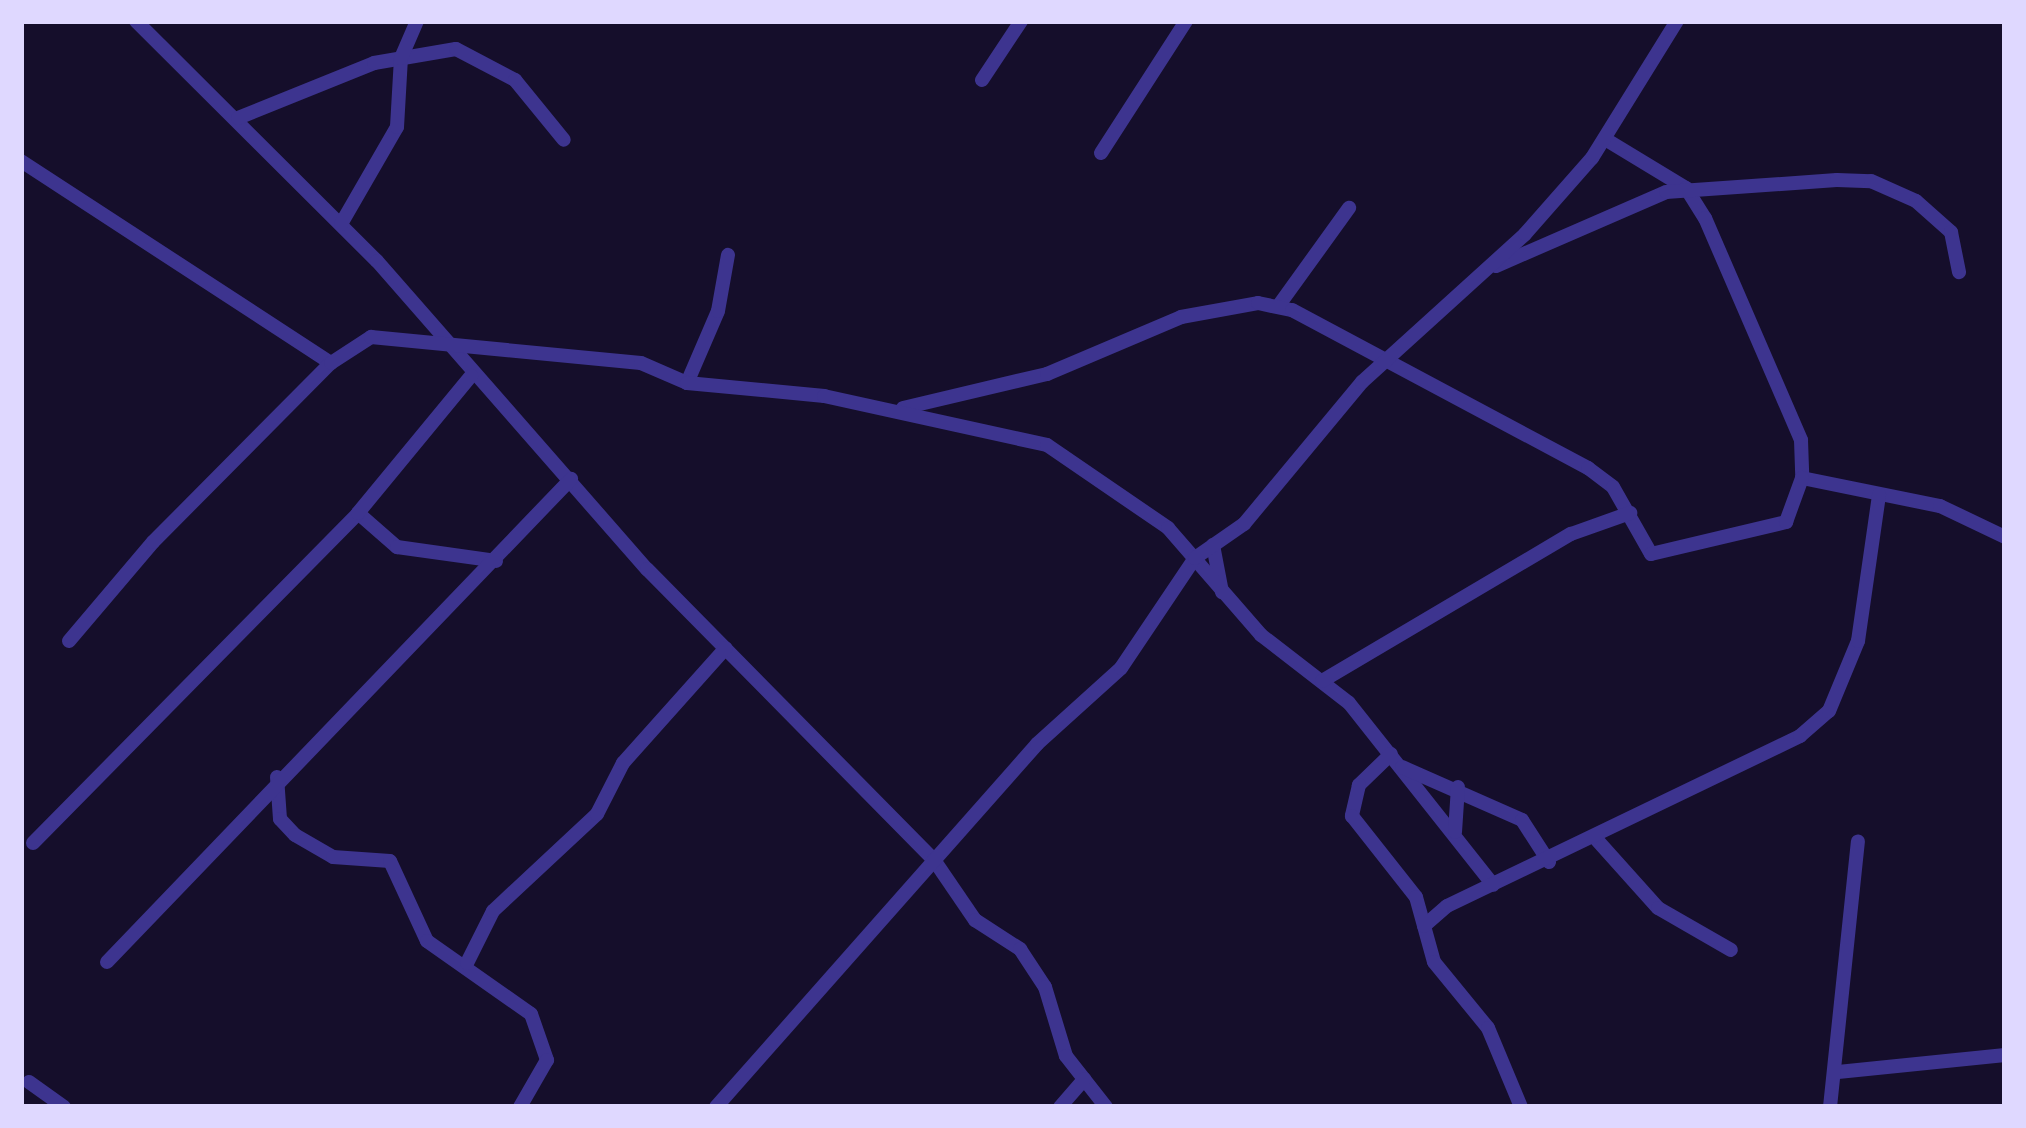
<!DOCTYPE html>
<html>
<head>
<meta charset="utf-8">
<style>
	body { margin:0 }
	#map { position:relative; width:2026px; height:1128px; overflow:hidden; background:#150e2b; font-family:Cabin,sans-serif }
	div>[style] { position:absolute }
	.street>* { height:14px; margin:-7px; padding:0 7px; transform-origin:7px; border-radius:7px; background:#3d348f }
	span { translate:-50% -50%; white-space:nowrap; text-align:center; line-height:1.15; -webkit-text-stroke:10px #150e2b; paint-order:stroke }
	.frame { position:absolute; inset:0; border:24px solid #dfd8ff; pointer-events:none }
</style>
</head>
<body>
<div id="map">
	<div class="street">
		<div style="left:136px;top:21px;width:340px;rotate:44.9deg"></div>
		<div style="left:377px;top:261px;width:410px;rotate:48.8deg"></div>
		<div style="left:647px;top:569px;width:409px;rotate:45.4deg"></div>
		<div style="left:934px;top:860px;width:73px;rotate:55.7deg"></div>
		<div style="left:975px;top:920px;width:54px;rotate:32.8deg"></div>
		<div style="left:1020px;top:949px;width:45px;rotate:56.7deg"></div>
		<div style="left:1045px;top:987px;width:72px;rotate:73.1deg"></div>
		<div style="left:1066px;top:1056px;width:65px;rotate:51.9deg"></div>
		<div style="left:982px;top:80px;width:71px;rotate:-56.5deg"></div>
		<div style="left:238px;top:118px;width:147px;rotate:-22deg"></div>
		<div style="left:374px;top:63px;width:83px;rotate:-9.7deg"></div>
		<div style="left:456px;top:49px;width:67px;rotate:27.7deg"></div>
		<div style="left:515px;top:80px;width:77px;rotate:50.8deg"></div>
		<div style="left:1605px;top:139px;width:95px;rotate:31.2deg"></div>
		<div style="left:1686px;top:188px;width:36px;rotate:58deg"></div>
		<div style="left:1705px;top:218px;width:242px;rotate:66.6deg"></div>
		<div style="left:1801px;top:440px;width:38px;rotate:88deg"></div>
		<div style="left:1802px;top:478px;width:141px;rotate:11.5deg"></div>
		<div style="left:1940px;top:506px;width:72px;rotate:25.5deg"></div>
		<div style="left:1101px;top:153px;width:157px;rotate:-57.2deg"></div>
		<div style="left:21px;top:161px;width:370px;rotate:33.1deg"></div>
		<div style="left:341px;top:224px;width:112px;rotate:-60deg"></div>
		<div style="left:397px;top:127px;width:69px;rotate:-86.7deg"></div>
		<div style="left:401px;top:58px;width:40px;rotate:-66.6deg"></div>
		<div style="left:1496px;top:266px;width:185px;rotate:-23.5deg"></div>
		<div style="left:1666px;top:192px;width:171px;rotate:-4deg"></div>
		<div style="left:1837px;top:180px;width:34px;rotate:2deg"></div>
		<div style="left:1871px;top:181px;width:49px;rotate:24deg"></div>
		<div style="left:1916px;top:201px;width:47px;rotate:41.5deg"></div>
		<div style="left:1951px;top:232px;width:41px;rotate:78.7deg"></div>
		<div style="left:1279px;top:305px;width:120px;rotate:-54.2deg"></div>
		<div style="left:687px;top:383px;width:78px;rotate:-66.7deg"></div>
		<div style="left:718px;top:311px;width:57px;rotate:-79.9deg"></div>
		<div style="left:903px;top:408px;width:148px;rotate:-13.3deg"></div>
		<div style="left:1047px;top:374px;width:146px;rotate:-23deg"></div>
		<div style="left:1181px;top:317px;width:78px;rotate:-10.3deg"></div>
		<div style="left:1258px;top:303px;width:35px;rotate:12deg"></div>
		<div style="left:1292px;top:310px;width:336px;rotate:28.1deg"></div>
		<div style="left:1588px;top:468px;width:31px;rotate:37deg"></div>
		<div style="left:1613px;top:487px;width:77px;rotate:60.4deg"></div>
		<div style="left:1651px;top:554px;width:139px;rotate:-13.3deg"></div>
		<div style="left:1786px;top:522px;width:47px;rotate:-70deg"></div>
		<div style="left:358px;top:513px;width:52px;rotate:41.1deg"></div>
		<div style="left:397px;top:547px;width:100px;rotate:8deg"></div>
		<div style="left:1213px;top:545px;width:48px;rotate:79.2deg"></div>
		<div style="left:69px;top:641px;width:130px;rotate:-49.7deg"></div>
		<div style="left:153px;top:542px;width:252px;rotate:-45.2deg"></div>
		<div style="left:331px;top:363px;width:48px;rotate:-33deg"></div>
		<div style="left:371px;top:337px;width:271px;rotate:5.5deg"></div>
		<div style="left:641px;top:363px;width:50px;rotate:23.5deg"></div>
		<div style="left:687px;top:383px;width:138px;rotate:5.4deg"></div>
		<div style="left:824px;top:396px;width:228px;rotate:12.4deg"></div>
		<div style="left:1047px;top:445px;width:147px;rotate:34.4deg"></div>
		<div style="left:1168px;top:528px;width:142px;rotate:49deg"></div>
		<div style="left:1261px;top:635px;width:111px;rotate:37.7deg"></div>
		<div style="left:1349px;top:703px;width:232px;rotate:51.6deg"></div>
		<div style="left:1322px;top:681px;width:289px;rotate:-30.6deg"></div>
		<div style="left:1571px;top:534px;width:63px;rotate:-19.6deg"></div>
		<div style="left:1391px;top:754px;width:45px;rotate:135.9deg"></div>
		<div style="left:1359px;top:785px;width:32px;rotate:103deg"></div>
		<div style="left:1352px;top:816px;width:103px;rotate:51.7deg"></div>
		<div style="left:1416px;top:897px;width:67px;rotate:74.5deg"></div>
		<div style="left:1434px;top:962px;width:85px;rotate:50.7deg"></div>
		<div style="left:1488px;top:1028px;width:86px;rotate:67.3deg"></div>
		<div style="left:1402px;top:767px;width:131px;rotate:23.8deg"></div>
		<div style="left:1522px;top:820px;width:50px;rotate:57.3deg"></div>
		<div style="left:277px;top:777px;width:42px;rotate:85.9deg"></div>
		<div style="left:280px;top:819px;width:22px;rotate:47deg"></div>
		<div style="left:295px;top:835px;width:44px;rotate:30.1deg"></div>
		<div style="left:333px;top:857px;width:57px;rotate:4deg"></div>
		<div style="left:390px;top:861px;width:88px;rotate:65.2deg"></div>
		<div style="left:427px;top:941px;width:127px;rotate:35.1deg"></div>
		<div style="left:531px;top:1014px;width:49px;rotate:70.8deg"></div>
		<div style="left:547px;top:1060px;width:54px;rotate:119.9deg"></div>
		<div style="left:1455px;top:832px;width:45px;rotate:-86.2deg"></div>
		<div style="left:1597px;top:840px;width:91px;rotate:48.1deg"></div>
		<div style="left:1658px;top:908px;width:84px;rotate:29.9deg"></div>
		<div style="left:33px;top:843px;width:463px;rotate:-45.4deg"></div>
		<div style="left:358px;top:513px;width:178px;rotate:-50.5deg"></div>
		<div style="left:1424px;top:926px;width:30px;rotate:-41deg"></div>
		<div style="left:1447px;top:906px;width:392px;rotate:-25.7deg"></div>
		<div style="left:1800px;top:736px;width:38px;rotate:-41deg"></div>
		<div style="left:1829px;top:711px;width:76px;rotate:-67.5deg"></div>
		<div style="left:1858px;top:641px;width:148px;rotate:-81.8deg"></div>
		<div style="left:107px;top:962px;width:670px;rotate:-46.15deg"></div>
		<div style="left:467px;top:963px;width:58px;rotate:-63.4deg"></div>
		<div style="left:493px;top:911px;width:142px;rotate:-43deg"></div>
		<div style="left:597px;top:814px;width:57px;rotate:-63deg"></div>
		<div style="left:623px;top:763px;width:154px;rotate:-48.2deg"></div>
		<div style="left:1838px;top:1072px;width:168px;rotate:-5.8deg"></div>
		<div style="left:29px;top:1082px;width:43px;rotate:35.5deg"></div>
		<div style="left:716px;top:1107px;width:485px;rotate:-48.5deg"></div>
		<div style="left:1037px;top:744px;width:113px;rotate:-42.1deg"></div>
		<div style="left:1121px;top:668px;width:133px;rotate:-56.1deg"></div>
		<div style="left:1195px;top:558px;width:60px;rotate:-34.8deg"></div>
		<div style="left:1244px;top:524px;width:185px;rotate:-50.3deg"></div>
		<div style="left:1362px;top:382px;width:220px;rotate:-42.2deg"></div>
		<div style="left:1525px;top:234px;width:101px;rotate:-48.6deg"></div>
		<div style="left:1592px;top:158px;width:161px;rotate:-58.2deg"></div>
		<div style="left:1060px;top:1107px;width:37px;rotate:-49deg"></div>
		<div style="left:1830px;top:1107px;width:267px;rotate:-84deg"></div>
	</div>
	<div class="frame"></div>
</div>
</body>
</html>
